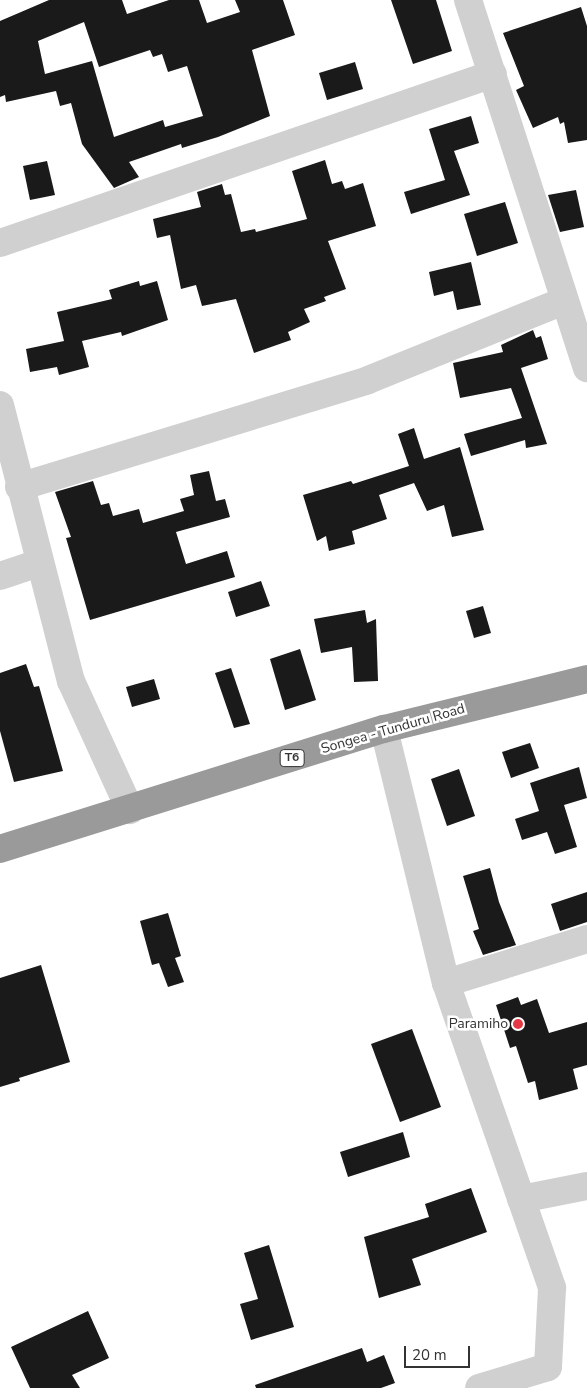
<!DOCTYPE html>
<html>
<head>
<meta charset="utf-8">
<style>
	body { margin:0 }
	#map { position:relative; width:587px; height:1388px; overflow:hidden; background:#fff; font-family:"Nunito Sans",sans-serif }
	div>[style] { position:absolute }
	.building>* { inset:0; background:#1a1a1a }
	.minor>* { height:28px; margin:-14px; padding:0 14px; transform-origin:14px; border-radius:14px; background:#d0d0d0 }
	.highway>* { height:28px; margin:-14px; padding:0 14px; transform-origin:14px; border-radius:14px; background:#9a9a9a }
	.dots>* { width:14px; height:14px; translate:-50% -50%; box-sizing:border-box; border:2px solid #fff; border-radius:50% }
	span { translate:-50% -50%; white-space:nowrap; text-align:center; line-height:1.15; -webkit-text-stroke:5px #fff; paint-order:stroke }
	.shield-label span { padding:1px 4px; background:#fff; border:1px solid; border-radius:4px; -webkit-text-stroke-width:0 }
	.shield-label { font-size:12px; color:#333; font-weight:700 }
	.street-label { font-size:14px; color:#333 }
	.poi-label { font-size:14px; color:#333 }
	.right { translate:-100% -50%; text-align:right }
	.scale { position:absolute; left:404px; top:1346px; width:66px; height:22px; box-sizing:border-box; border:2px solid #333; border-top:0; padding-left:6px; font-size:15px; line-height:18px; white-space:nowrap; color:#333; -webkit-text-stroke:4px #fff; paint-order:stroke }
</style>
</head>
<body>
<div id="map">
	<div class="building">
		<div style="clip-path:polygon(evenodd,49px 0,122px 0,127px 14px,169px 0,199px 0,207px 23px,240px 12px,235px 0,283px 0,295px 35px,252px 50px,270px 116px,218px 137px,182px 148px,181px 144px,129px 162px,139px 177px,114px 188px,82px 144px,71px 103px,60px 106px,56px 91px,6px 102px,5px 95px,0 97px,0 21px,49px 0,84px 22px,99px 67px,150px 50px,153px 57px,162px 54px,168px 72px,187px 66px,203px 116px,165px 127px,163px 120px,114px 137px,92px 61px,45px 74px,38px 41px,84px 22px)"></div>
		<div style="clip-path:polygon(391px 0,436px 0,452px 51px,413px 64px)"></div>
		<div style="clip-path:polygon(581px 7px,587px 26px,587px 140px,568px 143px,564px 122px,560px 124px,558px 117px,533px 128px,516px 90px,524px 86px,503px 33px)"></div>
		<div style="clip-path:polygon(355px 62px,363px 89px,327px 100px,319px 73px)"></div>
		<div style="clip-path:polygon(471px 116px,479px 143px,454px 151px,470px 195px,411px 214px,404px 192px,445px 180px,429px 129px)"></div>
		<div style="clip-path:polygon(325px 160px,332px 184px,342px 181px,345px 189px,363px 183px,376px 226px,328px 241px,346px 289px,324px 297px,326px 301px,304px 309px,310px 322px,288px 332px,291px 340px,254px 353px,236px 299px,202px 306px,196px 285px,181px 289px,170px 235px,157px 238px,153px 219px,201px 207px,197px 192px,222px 184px,225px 195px,231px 194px,241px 232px,255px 229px,256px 232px,307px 219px,292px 171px)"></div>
		<div style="clip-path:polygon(47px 161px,55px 195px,30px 200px,23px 166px)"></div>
		<div style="clip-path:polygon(576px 190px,584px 227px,560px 232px,548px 195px)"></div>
		<div style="clip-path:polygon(505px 202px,518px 243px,477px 256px,464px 214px)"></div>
		<div style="clip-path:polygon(471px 262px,481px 305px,457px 310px,453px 291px,434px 296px,429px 272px)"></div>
		<div style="clip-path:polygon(139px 281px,140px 286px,157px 281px,168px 320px,122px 336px,121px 332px,82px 341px,89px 367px,59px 375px,57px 367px,30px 372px,26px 349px,64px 341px,57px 312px,112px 299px,109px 290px)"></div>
		<div style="clip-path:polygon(533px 330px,536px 338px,541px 336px,548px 359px,521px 368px,547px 444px,526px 448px,525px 440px,471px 456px,464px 434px,522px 418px,511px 388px,460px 398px,453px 363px,503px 352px,501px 345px)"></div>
		<div style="clip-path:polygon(414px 428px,424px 459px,460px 447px,484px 530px,452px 537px,444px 505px,427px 511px,414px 483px,379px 495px,387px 519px,352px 531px,355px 544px,329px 551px,326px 536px,317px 541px,303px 495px,351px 481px,353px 484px,409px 466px,398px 434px)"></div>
		<div style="clip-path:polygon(209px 471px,216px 501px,225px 499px,230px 517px,176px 532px,186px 564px,227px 551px,235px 577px,90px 620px,66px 538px,71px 537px,55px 492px,93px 481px,101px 505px,109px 503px,113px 516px,139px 509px,143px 523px,184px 511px,180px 499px,194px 495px,190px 475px)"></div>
		<div style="clip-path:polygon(261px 581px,270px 606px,236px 617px,228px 592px)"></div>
		<div style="clip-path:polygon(483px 606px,491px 633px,474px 638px,466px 611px)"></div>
		<div style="clip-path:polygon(365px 610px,367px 623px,376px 619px,378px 681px,354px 682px,352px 647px,321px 653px,314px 619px)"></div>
		<div style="clip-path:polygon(300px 649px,316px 700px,285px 710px,270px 659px)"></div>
		<div style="clip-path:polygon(26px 664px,34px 687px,39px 686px,63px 771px,14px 782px,0 731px,0 673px)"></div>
		<div style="clip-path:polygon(231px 668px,250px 724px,234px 728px,215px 673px)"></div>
		<div style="clip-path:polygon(154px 679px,160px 699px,132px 707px,126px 687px)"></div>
		<div style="clip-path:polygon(530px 743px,539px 768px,511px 778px,502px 752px)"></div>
		<div style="clip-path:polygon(579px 767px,587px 798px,564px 805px,577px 847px,555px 854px,547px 832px,522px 840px,515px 819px,539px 811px,530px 783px)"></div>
		<div style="clip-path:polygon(459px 769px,475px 816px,447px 826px,431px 779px)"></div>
		<div style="clip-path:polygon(490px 868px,499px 902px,516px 945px,483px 955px,473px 931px,479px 929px,463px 876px)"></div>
		<div style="clip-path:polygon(587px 892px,587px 922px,560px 931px,551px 904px)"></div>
		<div style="clip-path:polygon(168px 913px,181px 956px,175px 958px,184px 982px,168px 987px,159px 963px,152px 965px,140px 921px)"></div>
		<div style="clip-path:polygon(41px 965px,70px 1062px,19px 1078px,20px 1081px,0 1087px,0 978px)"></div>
		<div style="clip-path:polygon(518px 997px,521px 1005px,537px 999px,549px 1033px,587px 1022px,587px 1065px,573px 1069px,578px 1089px,539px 1100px,535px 1081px,528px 1083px,516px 1046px,510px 1048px,496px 1005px)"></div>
		<div style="clip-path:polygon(412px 1029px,441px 1107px,400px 1122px,371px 1044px)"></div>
		<div style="clip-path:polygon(403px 1132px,410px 1157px,348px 1177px,340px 1152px)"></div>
		<div style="clip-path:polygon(471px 1188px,487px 1232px,412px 1259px,421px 1285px,379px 1298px,364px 1237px,429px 1217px,425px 1204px)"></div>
		<div style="clip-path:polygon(269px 1245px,294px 1327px,251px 1340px,240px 1304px,258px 1299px,244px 1253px)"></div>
		<div style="clip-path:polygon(88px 1311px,109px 1358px,72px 1375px,80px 1388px,30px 1388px,11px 1347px)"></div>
		<div style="clip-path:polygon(362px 1348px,367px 1362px,384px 1355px,395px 1383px,381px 1388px,256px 1388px,255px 1385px)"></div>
	</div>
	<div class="minor">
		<div style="left:468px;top:0;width:387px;rotate:72.1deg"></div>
		<div style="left:0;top:243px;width:521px;rotate:-18.92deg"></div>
		<div style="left:0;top:405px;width:285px;rotate:75.6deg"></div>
		<div style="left:71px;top:681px;width:142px;rotate:65.4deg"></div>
		<div style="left:19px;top:487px;width:365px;rotate:-17deg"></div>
		<div style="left:368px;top:380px;width:211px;rotate:-22deg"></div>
		<div style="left:0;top:576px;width:41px;rotate:-18.4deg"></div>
		<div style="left:384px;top:729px;width:261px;rotate:76.3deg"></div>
		<div style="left:446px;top:983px;width:323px;rotate:70.8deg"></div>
		<div style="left:552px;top:1288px;width:79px;rotate:92.9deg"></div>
		<div style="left:548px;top:1367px;width:72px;rotate:163.1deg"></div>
		<div style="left:446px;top:983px;width:148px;rotate:-17.3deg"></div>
		<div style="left:521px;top:1199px;width:67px;rotate:-11.1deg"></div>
	</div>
	<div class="highway">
		<div style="left:0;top:849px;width:402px;rotate:-17.4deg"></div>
		<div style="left:384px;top:729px;width:209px;rotate:-13.8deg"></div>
	</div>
	<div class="dots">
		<div style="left:518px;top:1024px;background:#e63946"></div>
	</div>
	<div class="shield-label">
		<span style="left:292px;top:758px">T6</span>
	</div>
	<div class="street-label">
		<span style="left:393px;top:729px;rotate:-16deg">Songea - Tunduru Road</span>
	</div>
	<div class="poi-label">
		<span class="right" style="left:508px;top:1024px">Paramiho</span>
	</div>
	<div class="scale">20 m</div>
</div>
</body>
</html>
